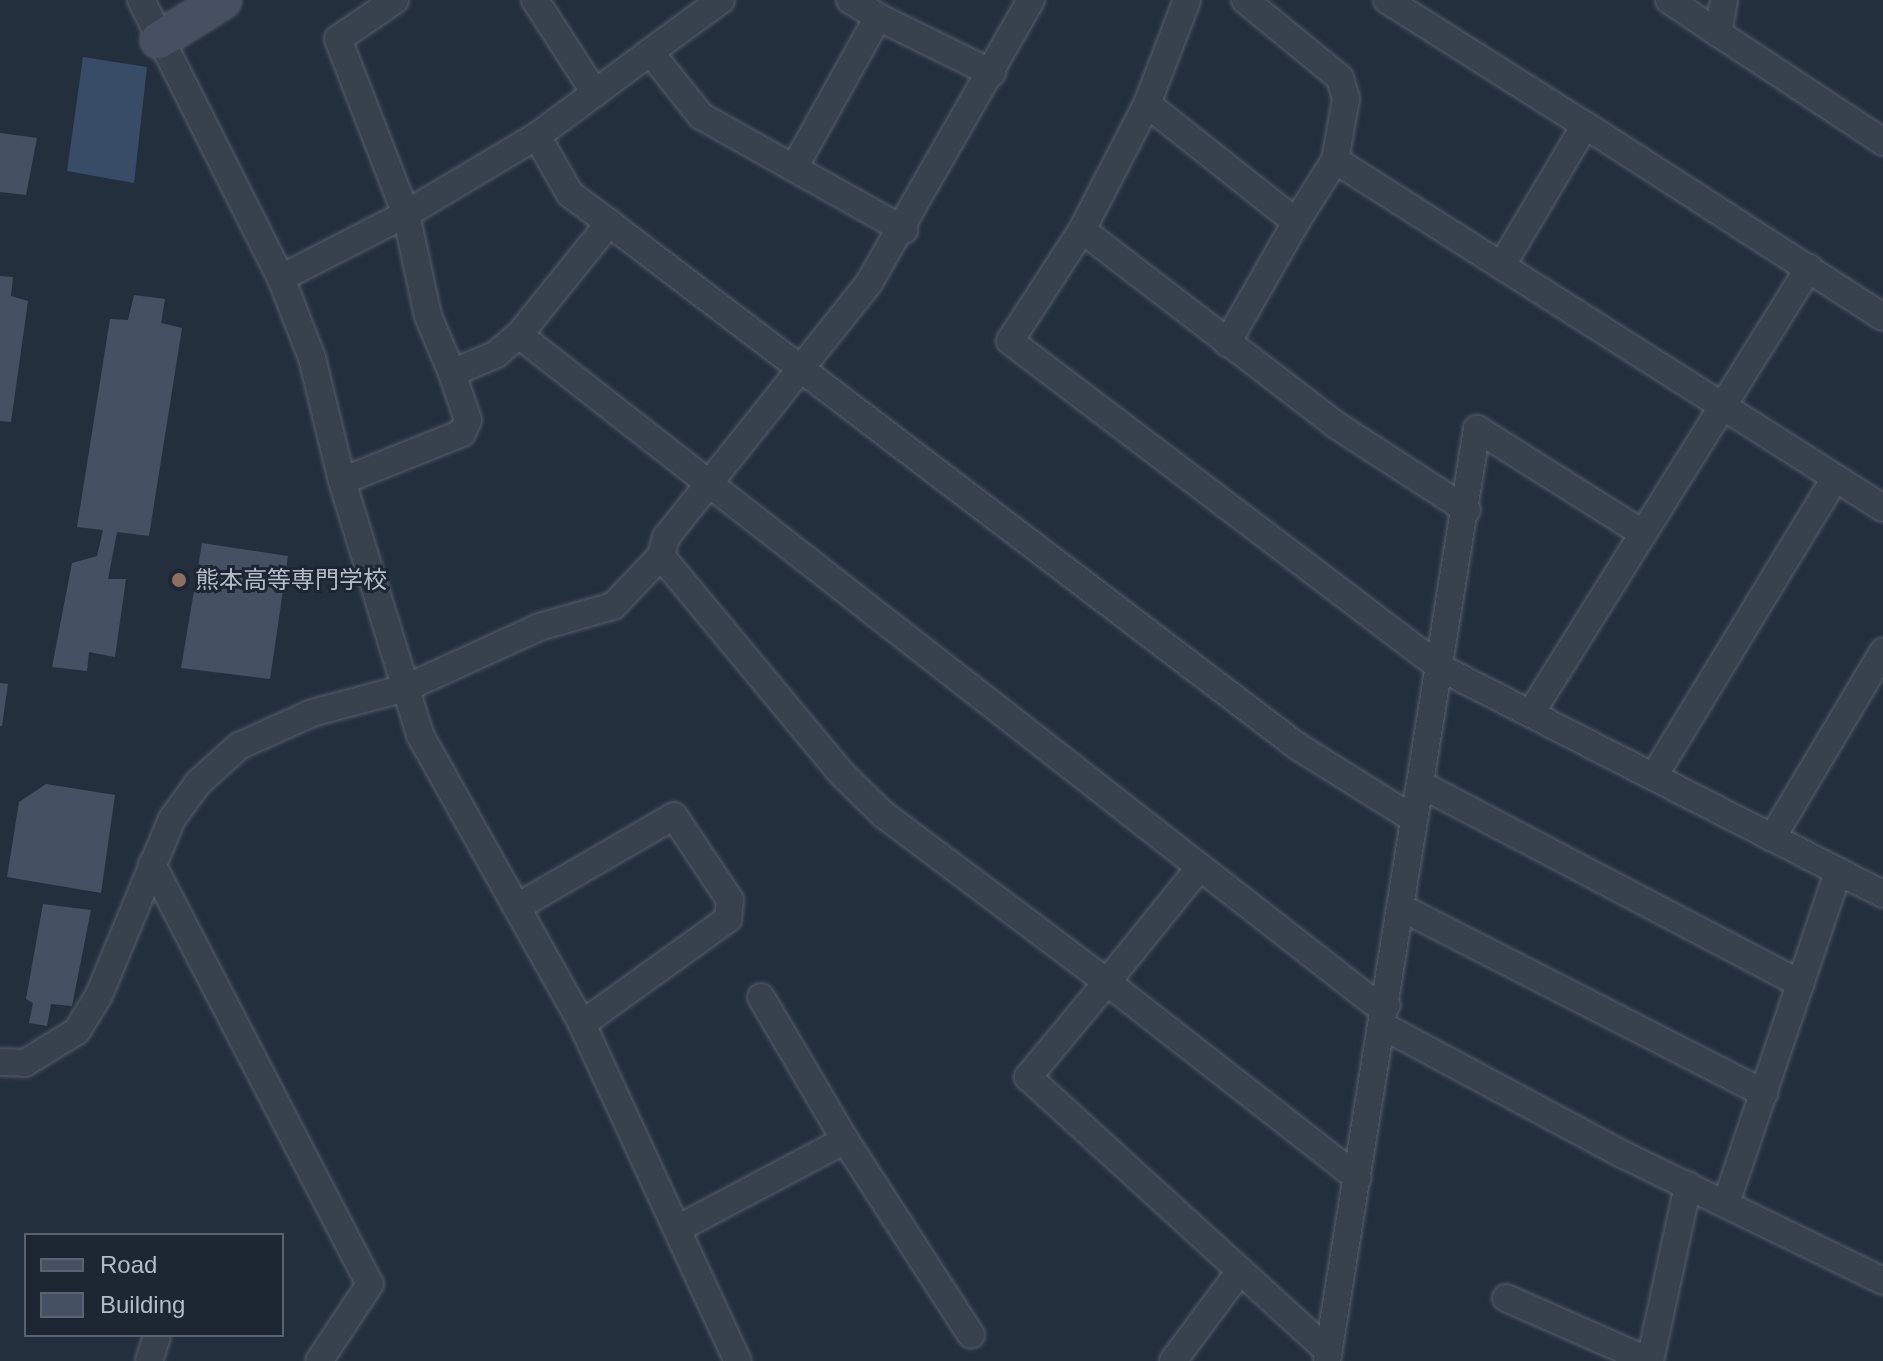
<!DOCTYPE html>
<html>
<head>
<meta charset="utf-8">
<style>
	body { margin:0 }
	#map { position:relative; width:1883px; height:1361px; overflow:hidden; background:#242f3e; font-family:Helvetica,"Noto Sans JP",sans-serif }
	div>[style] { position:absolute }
	.water>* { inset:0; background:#394c67 }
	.building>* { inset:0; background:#455162 }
	.roads { filter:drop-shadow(0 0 2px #565f6c) drop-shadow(0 0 2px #565f6c) }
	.street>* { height:26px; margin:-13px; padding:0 13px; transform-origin:13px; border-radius:13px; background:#38414e }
	.secondary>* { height:36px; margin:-18px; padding:0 18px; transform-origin:18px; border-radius:18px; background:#465061 }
	.dots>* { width:22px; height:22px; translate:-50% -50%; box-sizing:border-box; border:4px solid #1d2633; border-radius:50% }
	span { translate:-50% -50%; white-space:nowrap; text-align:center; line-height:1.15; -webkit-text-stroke:6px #1d2633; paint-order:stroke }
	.poi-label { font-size:24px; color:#b4bcc9 }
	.left { translate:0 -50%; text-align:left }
	.legend { position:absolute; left:24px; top:1233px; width:260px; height:104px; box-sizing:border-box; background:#1d2633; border:2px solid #59626f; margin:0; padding:10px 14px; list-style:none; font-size:24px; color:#b4bcc9 }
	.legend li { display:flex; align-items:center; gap:16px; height:40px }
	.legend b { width:40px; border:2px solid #59626f }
</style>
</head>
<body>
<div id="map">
	<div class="water">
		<div style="clip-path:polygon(83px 57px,147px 67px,134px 183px,67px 171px)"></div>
	</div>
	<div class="building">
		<div style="clip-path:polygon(0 133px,37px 138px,26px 195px,0 192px)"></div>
		<div style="clip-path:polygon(0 276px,13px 277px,11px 296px,28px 301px,11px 422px,0 421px)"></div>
		<div style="clip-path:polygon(134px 295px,165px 299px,161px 323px,182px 328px,149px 536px,117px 532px,108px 579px,126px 579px,115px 657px,89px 652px,87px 671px,52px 667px,72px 563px,97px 556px,103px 530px,77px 527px,110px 319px,128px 320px)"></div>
		<div style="clip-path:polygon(202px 543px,288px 556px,270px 679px,181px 668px)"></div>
		<div style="clip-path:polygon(0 683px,8px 684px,2px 726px,0 726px)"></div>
		<div style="clip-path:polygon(46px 784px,115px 795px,101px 893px,7px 877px,19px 802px)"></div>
		<div style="clip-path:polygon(43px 904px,91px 910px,72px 1006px,51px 1004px,47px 1026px,29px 1023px,33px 1003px,26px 999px)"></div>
	</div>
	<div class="roads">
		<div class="street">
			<div style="left:141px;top:0;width:311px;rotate:63.3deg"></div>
			<div style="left:281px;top:278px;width:86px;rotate:68.8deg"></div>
			<div style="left:312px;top:358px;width:127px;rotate:76.3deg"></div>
			<div style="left:342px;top:481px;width:266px;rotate:72.9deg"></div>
			<div style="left:420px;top:735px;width:331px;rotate:60.7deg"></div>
			<div style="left:582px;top:1024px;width:371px;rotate:65.2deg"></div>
			<div style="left:395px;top:0;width:69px;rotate:145.6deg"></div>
			<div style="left:338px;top:39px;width:188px;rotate:68.8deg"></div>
			<div style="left:406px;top:214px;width:152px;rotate:-30.8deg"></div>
			<div style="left:537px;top:136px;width:67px;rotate:60.4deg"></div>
			<div style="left:570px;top:194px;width:49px;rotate:36.6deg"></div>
			<div style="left:535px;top:0;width:111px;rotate:57.2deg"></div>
			<div style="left:850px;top:0;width:33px;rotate:31deg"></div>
			<div style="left:1031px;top:0;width:326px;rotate:119.8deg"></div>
			<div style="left:869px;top:283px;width:325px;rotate:128.6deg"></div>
			<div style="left:666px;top:537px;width:20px;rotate:105deg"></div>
			<div style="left:661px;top:556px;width:285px;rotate:50.3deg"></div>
			<div style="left:843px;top:775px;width:56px;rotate:44.3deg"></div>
			<div style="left:883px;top:814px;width:280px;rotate:36.9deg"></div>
			<div style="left:1107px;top:982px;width:124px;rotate:129.7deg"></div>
			<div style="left:1028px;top:1077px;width:406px;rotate:42.4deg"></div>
			<div style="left:1187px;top:0;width:111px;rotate:111deg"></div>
			<div style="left:1147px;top:104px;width:142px;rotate:117.3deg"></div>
			<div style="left:1082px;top:230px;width:320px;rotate:37.5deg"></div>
			<div style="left:1336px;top:425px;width:156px;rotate:33deg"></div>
			<div style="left:1245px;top:0;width:123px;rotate:39.4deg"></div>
			<div style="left:1340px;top:78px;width:22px;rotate:74deg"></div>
			<div style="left:1346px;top:99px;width:62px;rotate:100.2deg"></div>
			<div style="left:1335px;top:160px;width:649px;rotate:32.42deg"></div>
			<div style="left:1387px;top:0;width:234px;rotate:32.3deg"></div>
			<div style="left:1669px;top:0;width:59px;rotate:34deg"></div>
			<div style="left:1724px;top:0;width:34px;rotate:100deg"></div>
			<div style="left:1718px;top:33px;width:198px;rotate:33.4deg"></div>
			<div style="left:650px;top:52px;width:88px;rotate:-36.2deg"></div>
			<div style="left:1147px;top:104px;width:190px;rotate:38.4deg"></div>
			<div style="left:1296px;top:222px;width:73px;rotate:-57.8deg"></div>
			<div style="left:537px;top:136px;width:141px;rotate:-36.6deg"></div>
			<div style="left:650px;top:52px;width:82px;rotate:51.4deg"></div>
			<div style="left:701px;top:116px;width:233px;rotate:29.3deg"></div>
			<div style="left:794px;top:168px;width:173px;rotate:-60.9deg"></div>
			<div style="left:878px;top:17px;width:127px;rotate:26.2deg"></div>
			<div style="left:1082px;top:230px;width:132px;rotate:123deg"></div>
			<div style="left:1010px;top:341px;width:541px;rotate:37.19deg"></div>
			<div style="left:1441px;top:668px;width:496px;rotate:27.1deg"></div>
			<div style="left:1502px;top:265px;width:163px;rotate:-59.3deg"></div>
			<div style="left:1585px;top:125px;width:354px;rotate:32.8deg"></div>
			<div style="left:281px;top:278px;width:140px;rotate:-27.1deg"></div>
			<div style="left:406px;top:214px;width:104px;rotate:77.8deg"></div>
			<div style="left:428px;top:316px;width:62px;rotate:67.2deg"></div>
			<div style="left:519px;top:335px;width:864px;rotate:38deg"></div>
			<div style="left:1200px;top:867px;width:148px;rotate:129deg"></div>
			<div style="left:1107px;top:982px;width:318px;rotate:38deg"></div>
			<div style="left:1227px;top:343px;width:139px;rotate:-60.3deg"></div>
			<div style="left:342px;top:481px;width:129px;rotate:-21.8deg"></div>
			<div style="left:462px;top:433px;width:14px;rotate:-65deg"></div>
			<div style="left:468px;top:420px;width:50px;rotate:-108.8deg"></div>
			<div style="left:452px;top:373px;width:47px;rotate:-22.7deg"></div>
			<div style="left:495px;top:355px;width:31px;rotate:-40deg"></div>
			<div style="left:519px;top:335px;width:144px;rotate:-51.2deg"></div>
			<div style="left:609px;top:223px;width:864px;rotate:37.24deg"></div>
			<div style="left:1297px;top:746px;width:138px;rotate:32deg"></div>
			<div style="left:1531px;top:713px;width:525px;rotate:-58.01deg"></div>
			<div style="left:1654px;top:776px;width:349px;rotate:-58.7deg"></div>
			<div style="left:1420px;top:784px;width:430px;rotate:27.7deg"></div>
			<div style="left:1772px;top:838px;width:217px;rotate:-59.2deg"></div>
			<div style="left:152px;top:864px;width:473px;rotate:62.6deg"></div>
			<div style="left:370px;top:1284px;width:92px;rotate:123.5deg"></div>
			<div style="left:1200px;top:867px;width:219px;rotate:38deg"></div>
			<div style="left:1373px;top:1002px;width:14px;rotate:12deg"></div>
			<div style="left:517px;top:907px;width:181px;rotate:-30.1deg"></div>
			<div style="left:674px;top:816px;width:101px;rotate:56.3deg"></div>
			<div style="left:730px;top:900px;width:19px;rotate:96deg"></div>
			<div style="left:728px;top:919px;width:180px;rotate:144.3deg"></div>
			<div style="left:1402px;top:908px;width:407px;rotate:27.1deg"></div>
			<div style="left:761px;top:997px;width:166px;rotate:59.6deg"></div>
			<div style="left:1383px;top:1026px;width:273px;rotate:28.2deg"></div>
			<div style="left:1624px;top:1155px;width:288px;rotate:25.9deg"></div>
			<div style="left:0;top:1062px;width:25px;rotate:2deg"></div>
			<div style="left:25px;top:1063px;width:61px;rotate:-31.6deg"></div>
			<div style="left:77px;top:1031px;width:42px;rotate:-58.6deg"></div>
			<div style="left:99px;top:995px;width:191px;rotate:-67.5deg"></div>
			<div style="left:172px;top:819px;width:44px;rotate:-54.2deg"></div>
			<div style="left:198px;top:783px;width:55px;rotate:-42.1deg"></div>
			<div style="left:239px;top:746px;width:80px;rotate:-24.3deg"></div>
			<div style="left:312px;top:713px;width:97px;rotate:-14.9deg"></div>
			<div style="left:406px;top:688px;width:146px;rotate:-24.6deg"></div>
			<div style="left:539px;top:627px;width:77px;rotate:-15.8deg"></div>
			<div style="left:613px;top:606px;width:69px;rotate:-46.2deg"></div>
			<div style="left:1726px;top:1203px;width:349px;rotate:-71.3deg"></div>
			<div style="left:679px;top:1228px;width:188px;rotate:-27.9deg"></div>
			<div style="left:845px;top:1140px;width:232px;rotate:57.1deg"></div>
			<div style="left:1506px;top:1298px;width:156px;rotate:23.8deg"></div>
			<div style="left:149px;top:1361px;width:25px;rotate:-72deg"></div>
			<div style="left:1173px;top:1361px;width:111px;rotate:-53.4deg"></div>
			<div style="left:1327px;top:1361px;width:944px;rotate:-80.86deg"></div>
			<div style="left:1477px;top:429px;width:195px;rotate:32.2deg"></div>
			<div style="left:1650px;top:1361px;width:180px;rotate:-77.8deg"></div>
		</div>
		<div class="secondary">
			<div style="left:159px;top:40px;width:75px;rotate:-32deg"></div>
		</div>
	</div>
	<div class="dots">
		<div style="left:179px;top:580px;background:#8d6e63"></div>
	</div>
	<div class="poi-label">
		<span class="left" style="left:195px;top:580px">熊本高等専門学校</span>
	</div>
	<ul class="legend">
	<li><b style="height:10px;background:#465061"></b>Road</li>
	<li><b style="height:22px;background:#455162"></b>Building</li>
	</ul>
</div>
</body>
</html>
